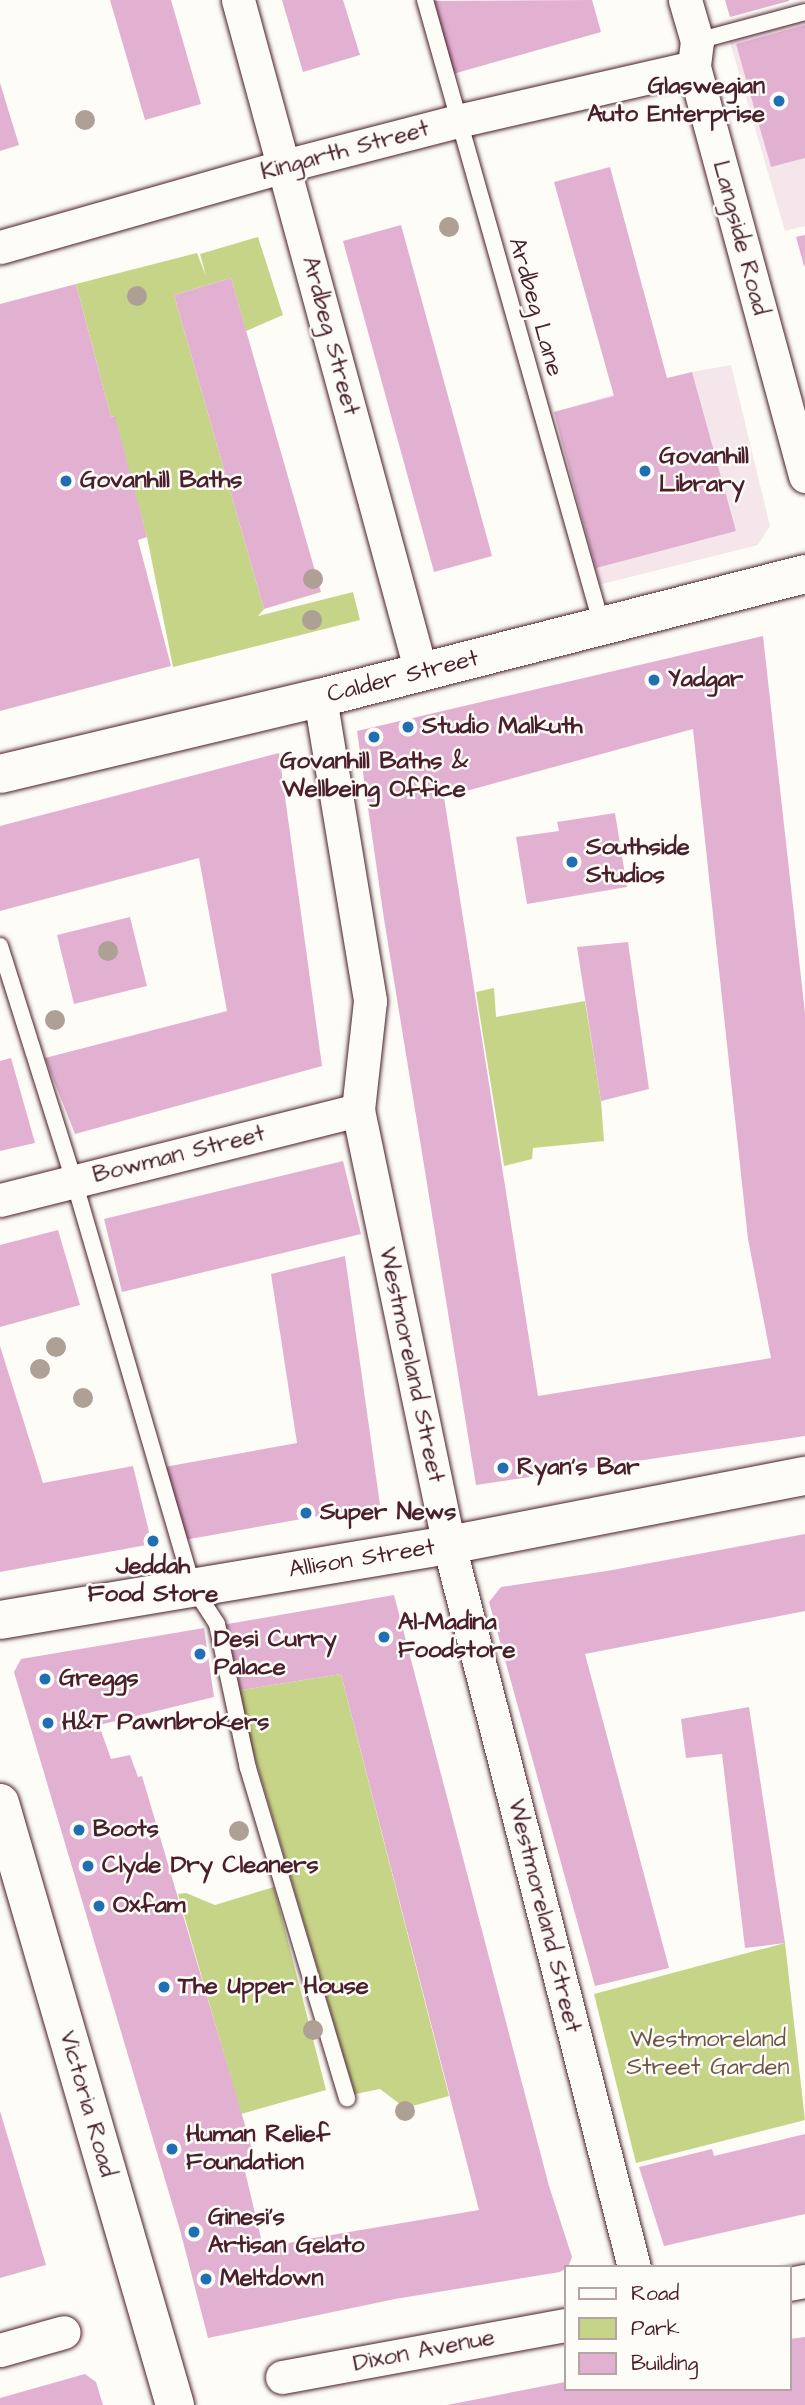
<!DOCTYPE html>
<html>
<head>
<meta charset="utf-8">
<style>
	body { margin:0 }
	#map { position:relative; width:805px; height:2405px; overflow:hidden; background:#fdfcf7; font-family:"Architects Daughter",sans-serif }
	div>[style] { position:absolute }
	.built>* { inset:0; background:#f5e6ec }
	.green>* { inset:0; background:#c6d488 }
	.building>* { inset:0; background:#e2b1d1 }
	.roads { filter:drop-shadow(0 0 2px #4a1f2b) drop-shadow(0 0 2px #4a1f2b) }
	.lane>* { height:16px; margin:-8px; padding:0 8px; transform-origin:8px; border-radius:8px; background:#fdfcf7 }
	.street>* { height:33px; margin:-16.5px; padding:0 16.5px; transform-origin:16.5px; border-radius:16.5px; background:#fdfcf7 }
	.secondary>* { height:38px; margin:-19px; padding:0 19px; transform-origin:19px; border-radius:19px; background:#fdfcf7 }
	.trees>* { width:20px; height:20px; margin:-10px; border-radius:50%; background:#afa096 }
	.dots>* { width:19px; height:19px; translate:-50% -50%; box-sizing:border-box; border:4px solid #fdfcf7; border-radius:50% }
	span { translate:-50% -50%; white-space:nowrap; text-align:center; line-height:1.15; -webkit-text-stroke:5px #fdfcf7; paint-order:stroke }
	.poi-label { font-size:24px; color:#4a1f2b; font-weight:700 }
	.right { translate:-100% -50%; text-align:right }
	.left { translate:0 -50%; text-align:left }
	.street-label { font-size:24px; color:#4a1f2b }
	.park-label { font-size:24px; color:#6f5547 }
	.legend { position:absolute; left:564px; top:2265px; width:228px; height:126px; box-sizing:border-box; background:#fdfcf7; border:2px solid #b5a4a5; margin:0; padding:9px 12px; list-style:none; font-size:21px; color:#4a1f2b }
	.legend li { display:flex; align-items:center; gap:14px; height:35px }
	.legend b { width:35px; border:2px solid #b5a4a5 }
</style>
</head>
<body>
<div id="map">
	<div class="built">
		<div style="clip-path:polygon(805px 21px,805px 226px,785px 231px,729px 39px)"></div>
		<div style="clip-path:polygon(731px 365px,770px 526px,758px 545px,598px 585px,554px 412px,692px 372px)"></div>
	</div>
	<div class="green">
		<div style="clip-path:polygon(258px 237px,283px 315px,246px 331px,231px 278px,174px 295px,264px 609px,258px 616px,353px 592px,360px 620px,173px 667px,147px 537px,114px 416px,111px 417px,76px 284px,197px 253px,206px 276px,200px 254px)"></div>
		<div style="clip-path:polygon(494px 988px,496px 1017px,585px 1001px,601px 1101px,604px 1141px,533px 1148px,532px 1159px,504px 1166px,476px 992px)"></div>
		<div style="clip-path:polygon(341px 1674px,449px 2096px,405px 2108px,380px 2089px,355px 2094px,235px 1691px)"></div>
		<div style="clip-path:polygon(274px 1887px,326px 2090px,241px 2114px,178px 1894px,186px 1893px,215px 1905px)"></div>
		<div style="clip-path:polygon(785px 1943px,805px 2120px,636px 2163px,594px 1994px)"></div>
	</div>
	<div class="building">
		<div style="clip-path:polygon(110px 0,171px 0,201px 104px,145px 120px)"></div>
		<div style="clip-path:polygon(282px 0,343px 0,360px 55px,303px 72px)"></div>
		<div style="clip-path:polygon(592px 0,601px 32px,453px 74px,432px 1px)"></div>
		<div style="clip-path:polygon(725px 0,789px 0,789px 1px,730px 17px)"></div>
		<div style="clip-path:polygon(805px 25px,805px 158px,771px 167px,736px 44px)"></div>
		<div style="clip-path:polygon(0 83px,19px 145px,0 151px)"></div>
		<div style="clip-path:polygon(610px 167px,667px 378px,692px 372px,736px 531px,596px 568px,554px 412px,614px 396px,554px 182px)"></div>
		<div style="clip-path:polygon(401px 225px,492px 556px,434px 572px,343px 241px)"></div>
		<div style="clip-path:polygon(805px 235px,805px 266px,804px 266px,796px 237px)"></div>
		<div style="clip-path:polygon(231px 278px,321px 592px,264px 609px,174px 295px)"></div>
		<div style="clip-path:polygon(76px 284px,111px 417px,115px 416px,147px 537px,138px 540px,171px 666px,0 711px,0 304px)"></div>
		<div style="clip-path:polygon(evenodd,763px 636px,805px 1013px,805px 1436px,476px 1485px,384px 919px,357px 731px,763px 636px,693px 729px,748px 1239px,771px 1358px,538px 1396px,444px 797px,693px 729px)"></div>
		<div style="clip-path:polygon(279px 753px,322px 1066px,75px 1134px,45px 1058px,227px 1011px,199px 858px,0 911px,0 826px)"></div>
		<div style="clip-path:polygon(615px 813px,627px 887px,527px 904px,516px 837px,559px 831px,557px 822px)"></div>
		<div style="clip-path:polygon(130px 917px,147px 986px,74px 1004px,57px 935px)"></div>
		<div style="clip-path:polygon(628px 942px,649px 1089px,601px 1101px,577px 947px)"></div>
		<div style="clip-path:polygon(11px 1058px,35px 1143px,0 1151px,0 1061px)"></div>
		<div style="clip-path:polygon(343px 1161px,361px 1234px,122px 1292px,104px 1219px)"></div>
		<div style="clip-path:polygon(58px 1230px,80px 1305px,0 1327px,0 1245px)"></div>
		<div style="clip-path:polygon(345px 1256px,380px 1505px,184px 1540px,159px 1468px,297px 1443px,271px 1274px)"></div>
		<div style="clip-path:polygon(0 1346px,43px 1483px,133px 1466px,152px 1544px,0 1572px)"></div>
		<div style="clip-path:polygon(805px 1534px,805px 1611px,585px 1654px,669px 1968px,595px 1986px,489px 1602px,501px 1587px,607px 1571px)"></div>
		<div style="clip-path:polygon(394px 1595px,549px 2186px,572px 2257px,568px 2267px,560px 2272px,395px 2299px,208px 2338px,180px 2230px,14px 1672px,21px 1659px,204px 1628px,214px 1697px,99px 1725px,111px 1759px,130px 1755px,138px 1777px,142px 1776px,255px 2159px,244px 2167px,264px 2251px,296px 2241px,479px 2210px,341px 1674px,235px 1691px,222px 1625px)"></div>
		<div style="clip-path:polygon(749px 1707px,785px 1943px,745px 1948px,722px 1754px,686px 1758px,681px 1719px)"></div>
		<div style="clip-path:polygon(0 2111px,46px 2265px,0 2278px)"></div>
		<div style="clip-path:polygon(805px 2134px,805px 2214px,664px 2246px,639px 2167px,712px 2149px,714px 2156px)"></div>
		<div style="clip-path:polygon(805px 2337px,805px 2405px,447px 2405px,565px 2382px,565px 2389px,789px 2389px,789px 2339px)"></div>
		<div style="clip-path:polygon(85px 2374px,96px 2382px,103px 2405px,0 2405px,0 2398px)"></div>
	</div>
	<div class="roads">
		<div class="lane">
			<div style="left:425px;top:0;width:651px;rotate:74.21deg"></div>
			<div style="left:697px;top:41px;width:112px;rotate:-15deg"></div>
			<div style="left:0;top:946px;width:246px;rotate:72.5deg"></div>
			<div style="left:74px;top:1181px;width:423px;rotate:73.7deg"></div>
			<div style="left:193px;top:1587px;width:44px;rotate:57deg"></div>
			<div style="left:217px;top:1624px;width:147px;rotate:77.9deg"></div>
			<div style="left:248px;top:1768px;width:345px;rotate:73.3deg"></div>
		</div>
		<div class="street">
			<div style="left:238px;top:0;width:696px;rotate:74.77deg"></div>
			<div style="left:685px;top:0;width:43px;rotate:73.7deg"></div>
			<div style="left:697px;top:41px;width:26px;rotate:97deg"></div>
			<div style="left:694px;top:67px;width:424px;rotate:74.8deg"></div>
			<div style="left:0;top:247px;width:295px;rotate:-15.9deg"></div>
			<div style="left:284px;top:166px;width:180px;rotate:-14.5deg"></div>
			<div style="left:458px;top:121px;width:242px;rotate:-12.9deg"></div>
			<div style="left:320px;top:698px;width:307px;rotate:80.6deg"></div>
			<div style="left:370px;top:1001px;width:110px;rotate:96.3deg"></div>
			<div style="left:358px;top:1110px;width:444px;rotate:78.2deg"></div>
			<div style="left:449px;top:1545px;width:745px;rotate:75.63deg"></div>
			<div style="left:0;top:1200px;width:369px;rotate:-14.1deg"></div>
			<div style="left:789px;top:2284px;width:16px;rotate:-11deg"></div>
			<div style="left:0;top:2350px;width:66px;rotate:-15.7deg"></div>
			<div style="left:282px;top:2377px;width:288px;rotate:-10.4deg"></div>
		</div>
		<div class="secondary">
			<div style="left:0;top:774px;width:329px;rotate:-13.4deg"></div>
			<div style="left:320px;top:698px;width:501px;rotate:-14.34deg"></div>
			<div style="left:0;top:1620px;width:455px;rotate:-9.5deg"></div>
			<div style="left:449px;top:1545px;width:363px;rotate:-11deg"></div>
			<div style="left:0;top:1803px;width:627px;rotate:73.79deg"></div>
		</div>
	</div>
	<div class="trees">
		<div style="left:85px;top:120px"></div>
		<div style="left:449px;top:227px"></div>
		<div style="left:137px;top:296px"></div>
		<div style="left:313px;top:579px"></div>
		<div style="left:312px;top:620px"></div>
		<div style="left:108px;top:951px"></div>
		<div style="left:55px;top:1020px"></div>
		<div style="left:56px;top:1347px"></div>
		<div style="left:40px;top:1369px"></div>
		<div style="left:83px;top:1398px"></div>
		<div style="left:239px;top:1831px"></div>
		<div style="left:313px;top:2030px"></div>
		<div style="left:405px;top:2111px"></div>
	</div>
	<div class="dots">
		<div style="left:779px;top:101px;background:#1f6fb2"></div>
		<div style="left:645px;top:471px;background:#1f6fb2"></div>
		<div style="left:66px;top:481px;background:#1f6fb2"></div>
		<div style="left:654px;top:680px;background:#1f6fb2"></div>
		<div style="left:408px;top:727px;background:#1f6fb2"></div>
		<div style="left:374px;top:737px;background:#1f6fb2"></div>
		<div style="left:572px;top:862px;background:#1f6fb2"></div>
		<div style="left:503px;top:1468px;background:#1f6fb2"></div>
		<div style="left:306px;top:1513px;background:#1f6fb2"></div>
		<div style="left:153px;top:1541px;background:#1f6fb2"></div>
		<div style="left:384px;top:1637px;background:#1f6fb2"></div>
		<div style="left:200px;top:1654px;background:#1f6fb2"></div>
		<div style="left:45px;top:1679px;background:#1f6fb2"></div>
		<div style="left:48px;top:1723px;background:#1f6fb2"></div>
		<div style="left:79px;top:1830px;background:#1f6fb2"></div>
		<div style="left:88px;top:1866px;background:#1f6fb2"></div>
		<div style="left:99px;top:1906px;background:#1f6fb2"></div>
		<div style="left:164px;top:1987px;background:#1f6fb2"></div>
		<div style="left:172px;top:2149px;background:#1f6fb2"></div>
		<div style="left:194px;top:2232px;background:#1f6fb2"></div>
		<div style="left:206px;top:2279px;background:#1f6fb2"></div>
	</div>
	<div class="poi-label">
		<span class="right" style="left:765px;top:101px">Glaswegian<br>Auto Enterprise</span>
		<span class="left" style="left:659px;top:471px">Govanhill<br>Library</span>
		<span class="left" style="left:80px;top:481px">Govanhill Baths</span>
		<span class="left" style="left:668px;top:680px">Yadgar</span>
		<span class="left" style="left:422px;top:727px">Studio Malkuth</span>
		<span style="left:374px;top:776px">Govanhill Baths &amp;<br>Wellbeing Office</span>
		<span class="left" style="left:586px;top:862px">Southside<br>Studios</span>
		<span class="left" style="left:517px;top:1468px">Ryan's Bar</span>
		<span class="left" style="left:320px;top:1513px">Super News</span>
		<span style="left:153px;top:1581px">Jeddah<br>Food Store</span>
		<span class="left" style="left:398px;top:1637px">Al-Madina<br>Foodstore</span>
		<span class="left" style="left:214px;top:1654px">Desi Curry<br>Palace</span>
		<span class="left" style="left:59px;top:1679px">Greggs</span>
		<span class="left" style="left:62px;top:1723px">H&amp;T Pawnbrokers</span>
		<span class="left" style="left:93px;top:1830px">Boots</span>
		<span class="left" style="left:102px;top:1866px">Clyde Dry Cleaners</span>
		<span class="left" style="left:113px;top:1906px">Oxfam</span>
		<span class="left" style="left:178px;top:1987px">The Upper House</span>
		<span class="left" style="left:186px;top:2149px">Human Relief<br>Foundation</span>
		<span class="left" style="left:208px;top:2232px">Ginesi's<br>Artisan Gelato</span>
		<span class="left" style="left:220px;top:2279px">Meltdown</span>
	</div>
	<div class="street-label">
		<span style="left:345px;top:151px;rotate:-15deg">Kingarth Street</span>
		<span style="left:740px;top:238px;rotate:75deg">Langside Road</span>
		<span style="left:535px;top:307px;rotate:74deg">Ardbeg Lane</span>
		<span style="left:330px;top:336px;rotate:75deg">Ardbeg Street</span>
		<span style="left:403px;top:677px;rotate:-14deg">Calder Street</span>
		<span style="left:179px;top:1155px;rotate:-14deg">Bowman Street</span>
		<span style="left:411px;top:1365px;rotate:78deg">Westmoreland Street</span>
		<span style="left:362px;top:1559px;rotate:-9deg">Allison Street</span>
		<span style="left:544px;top:1916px;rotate:76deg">Westmoreland Street</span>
		<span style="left:87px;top:2104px;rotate:74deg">Victoria Road</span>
		<span style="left:424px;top:2351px;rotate:-11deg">Dixon Avenue</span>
	</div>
	<div class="park-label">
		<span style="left:708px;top:2054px">Westmoreland<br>Street Garden</span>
	</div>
	<ul class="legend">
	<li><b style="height:9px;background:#fdfcf7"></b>Road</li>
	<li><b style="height:19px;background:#c6d488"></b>Park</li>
	<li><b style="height:19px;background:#e2b1d1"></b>Building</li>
	</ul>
</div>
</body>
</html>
